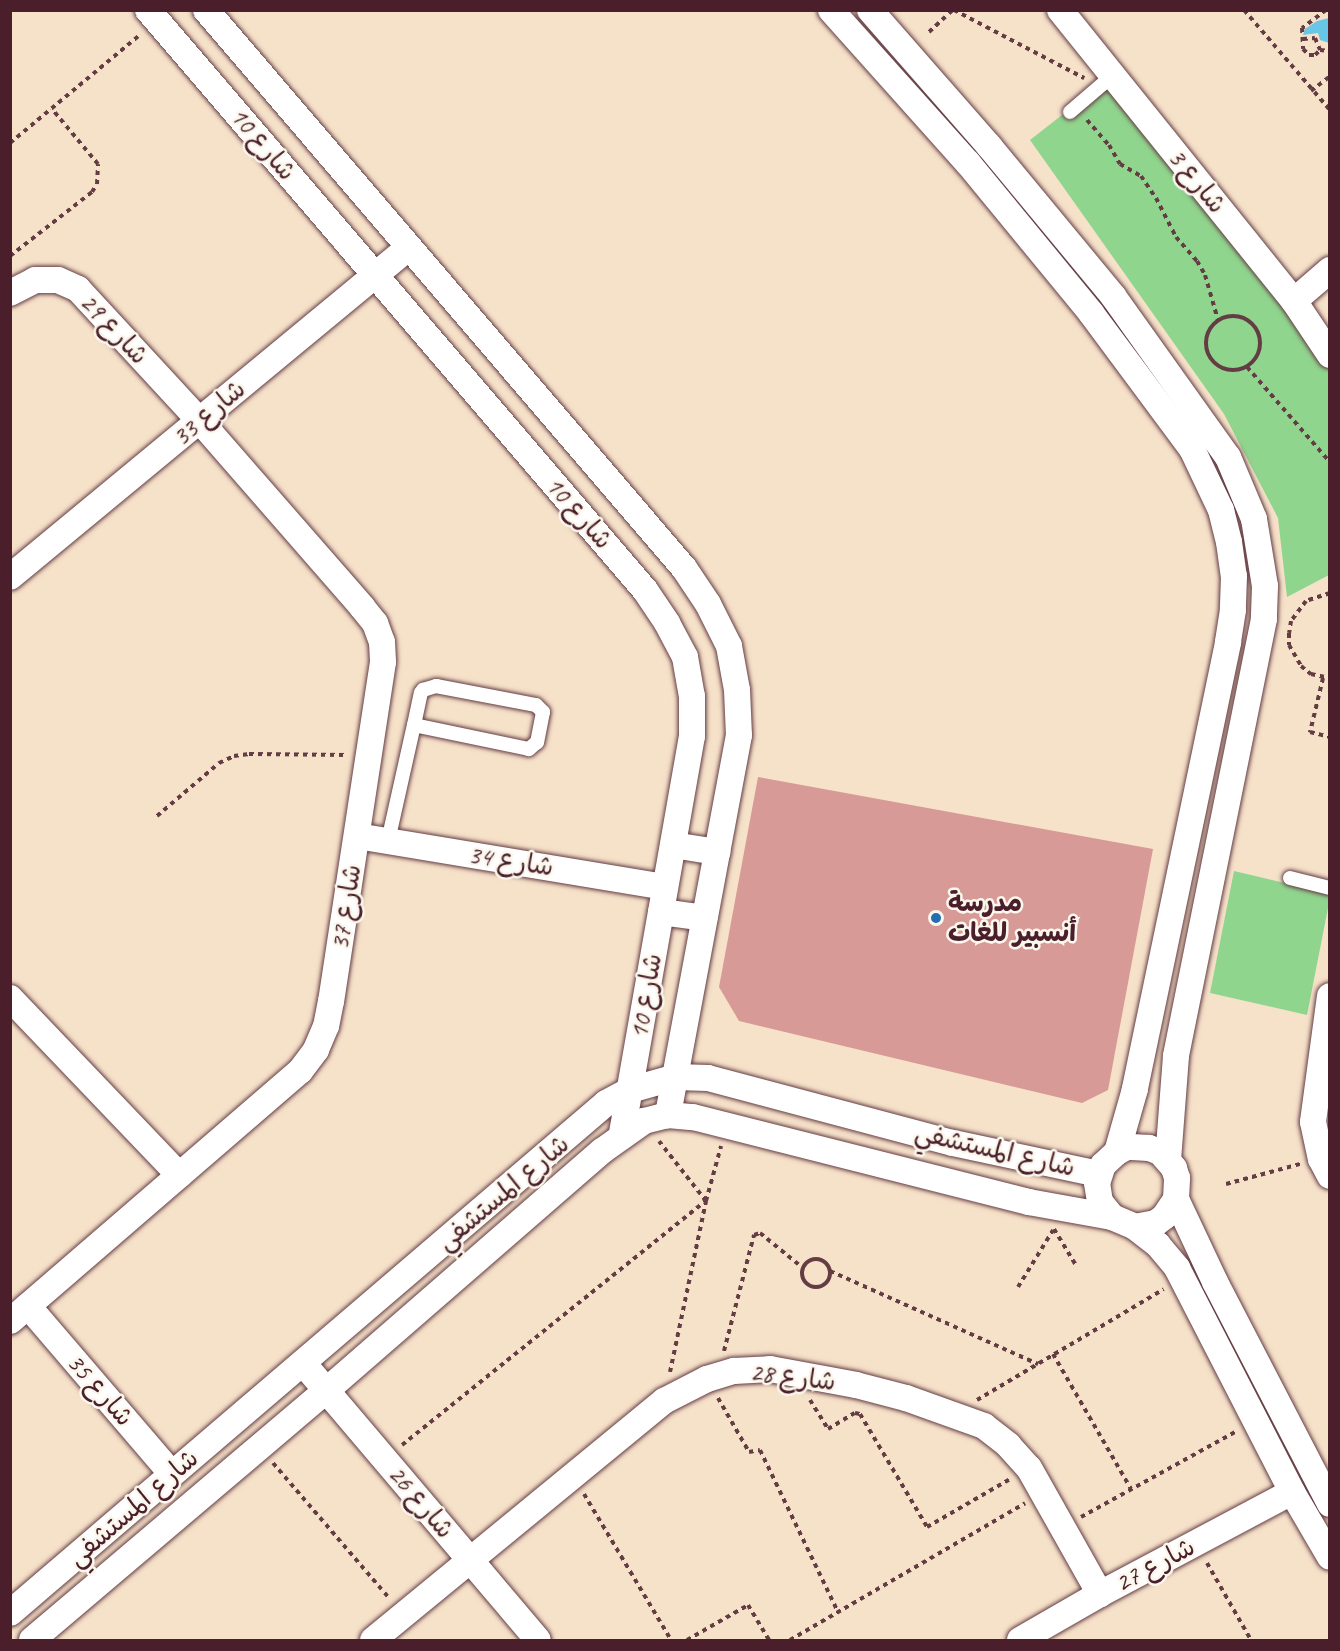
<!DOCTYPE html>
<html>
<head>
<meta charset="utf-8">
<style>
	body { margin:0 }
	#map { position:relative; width:1340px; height:1651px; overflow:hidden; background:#f6e1c9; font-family:Caveat,"Playpen Sans Arabic",sans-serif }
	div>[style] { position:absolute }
	.green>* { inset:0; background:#90d58e }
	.water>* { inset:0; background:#68c6e6 }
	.building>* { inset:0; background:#d79a97 }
	.path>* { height:4px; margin-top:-2px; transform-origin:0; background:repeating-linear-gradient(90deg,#643c43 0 4.5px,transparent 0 9px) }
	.path>.ring { margin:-2px; padding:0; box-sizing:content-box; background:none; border:4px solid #643c43; border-radius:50% }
	.roads { filter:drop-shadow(0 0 2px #643c43) drop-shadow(0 0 2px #643c43) }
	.lane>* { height:14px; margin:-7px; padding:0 7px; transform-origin:7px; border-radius:7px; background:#fff }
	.street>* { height:26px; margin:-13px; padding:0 13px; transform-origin:13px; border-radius:13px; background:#fff }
	.dots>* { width:16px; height:16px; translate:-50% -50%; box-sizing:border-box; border:3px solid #fbf7ec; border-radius:50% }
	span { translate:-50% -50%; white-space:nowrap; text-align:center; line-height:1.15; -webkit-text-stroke:5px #fbf7ec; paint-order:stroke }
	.street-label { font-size:26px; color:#4a1f2b }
	.poi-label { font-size:26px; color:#4a1f2b; font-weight:700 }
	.left { translate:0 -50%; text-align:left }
	.frame { position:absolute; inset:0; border:12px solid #4a1f2b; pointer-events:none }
</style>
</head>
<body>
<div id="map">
	<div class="green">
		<div style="clip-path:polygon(1112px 76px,1329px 355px,1329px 575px,1287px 597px,1278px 518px,1224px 414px,1030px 140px)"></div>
		<div style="clip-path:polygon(1234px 871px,1327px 893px,1329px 903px,1307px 1015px,1210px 993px)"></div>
	</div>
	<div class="water">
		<div style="clip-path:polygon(1329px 18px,1329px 43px,1320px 40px,1318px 33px,1303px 35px,1305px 29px,1317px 21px)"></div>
	</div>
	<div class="building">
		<div style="clip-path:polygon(758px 777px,1153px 849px,1108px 1090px,1082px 1103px,739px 1021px,719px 987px)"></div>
	</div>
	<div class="path">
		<div style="left:954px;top:10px;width:147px;rotate:27.6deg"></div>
		<div style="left:1244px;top:10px;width:132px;rotate:49.3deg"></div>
		<div style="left:1326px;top:10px;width:30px;rotate:143deg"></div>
		<div style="left:1302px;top:28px;width:21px;rotate:87deg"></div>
		<div style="left:1303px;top:49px;width:8px;rotate:45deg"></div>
		<div style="left:1309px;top:55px;width:6px"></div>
		<div style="left:1315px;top:55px;width:7px;rotate:-45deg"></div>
		<div style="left:1320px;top:50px;width:10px;rotate:6deg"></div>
		<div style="left:929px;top:32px;width:33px;rotate:-43deg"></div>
		<div style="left:1303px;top:39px;width:12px;rotate:-5deg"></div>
		<div style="left:1315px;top:38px;width:13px;rotate:67deg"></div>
		<div style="left:1311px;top:91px;width:24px;rotate:-38deg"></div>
		<div style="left:1087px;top:120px;width:33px;rotate:49deg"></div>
		<div style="left:1109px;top:145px;width:22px;rotate:60deg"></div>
		<div style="left:1120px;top:164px;width:24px;rotate:30deg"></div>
		<div style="left:1141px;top:176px;width:27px;rotate:56deg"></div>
		<div style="left:1156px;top:198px;width:44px;rotate:62.9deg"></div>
		<div style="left:1176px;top:237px;width:32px;rotate:49deg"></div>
		<div style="left:1197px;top:261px;width:16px;rotate:60deg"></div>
		<div style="left:1205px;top:275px;width:47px;rotate:73.9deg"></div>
		<div style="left:10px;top:143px;width:170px;rotate:-39.8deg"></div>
		<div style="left:10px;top:256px;width:104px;rotate:-38deg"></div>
		<div style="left:92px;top:192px;width:9px;rotate:-58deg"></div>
		<div style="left:97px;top:184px;width:20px;rotate:-87deg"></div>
		<div style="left:98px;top:164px;width:72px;rotate:-129.9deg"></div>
		<div class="ring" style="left:1206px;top:316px;width:50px;height:50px"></div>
		<div style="left:1247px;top:367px;width:126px;rotate:48.9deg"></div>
		<div style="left:1330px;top:593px;width:25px;rotate:162deg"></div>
		<div style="left:1306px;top:601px;width:25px;rotate:127deg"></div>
		<div style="left:1291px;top:621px;width:12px;rotate:99deg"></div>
		<div style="left:1289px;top:633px;width:12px;rotate:90deg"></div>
		<div style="left:1289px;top:645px;width:24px;rotate:60deg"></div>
		<div style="left:1301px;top:666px;width:13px;rotate:39deg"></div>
		<div style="left:1311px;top:674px;width:19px;rotate:12deg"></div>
		<div style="left:1323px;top:678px;width:56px;rotate:103.5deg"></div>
		<div style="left:1310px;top:732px;width:21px;rotate:14deg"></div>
		<div style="left:157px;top:816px;width:82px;rotate:-40.5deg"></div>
		<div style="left:219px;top:763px;width:17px;rotate:-25deg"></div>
		<div style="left:234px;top:756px;width:15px;rotate:-8deg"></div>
		<div style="left:249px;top:754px;width:98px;rotate:0.6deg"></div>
		<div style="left:1226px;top:1184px;width:77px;rotate:-15.1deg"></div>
		<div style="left:1054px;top:1229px;width:44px;rotate:58.8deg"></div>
		<div class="ring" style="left:802px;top:1259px;width:24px;height:24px"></div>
		<div style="left:830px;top:1271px;width:228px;rotate:24.1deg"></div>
		<div style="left:1018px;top:1287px;width:67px;rotate:-58.4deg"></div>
		<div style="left:724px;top:1351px;width:120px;rotate:-75.5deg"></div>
		<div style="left:754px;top:1235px;width:6px;rotate:-18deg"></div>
		<div style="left:760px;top:1233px;width:55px;rotate:39.1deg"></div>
		<div style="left:1053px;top:1354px;width:156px;rotate:60deg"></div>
		<div style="left:670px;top:1372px;width:175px;rotate:-78.1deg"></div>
		<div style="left:706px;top:1201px;width:57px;rotate:-74.7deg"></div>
		<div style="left:718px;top:1398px;width:62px;rotate:60.1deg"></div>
		<div style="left:749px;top:1452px;width:11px;rotate:-10deg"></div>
		<div style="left:760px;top:1450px;width:180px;rotate:64.3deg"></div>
		<div style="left:810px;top:1400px;width:34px;rotate:58deg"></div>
		<div style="left:828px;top:1429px;width:31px;rotate:-31deg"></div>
		<div style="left:855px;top:1413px;width:5px;rotate:11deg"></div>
		<div style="left:860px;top:1414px;width:131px;rotate:59.3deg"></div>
		<div style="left:927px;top:1527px;width:96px;rotate:-30deg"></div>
		<div style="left:977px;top:1400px;width:217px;rotate:-30.7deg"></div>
		<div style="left:402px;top:1445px;width:390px;rotate:-38.8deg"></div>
		<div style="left:706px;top:1201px;width:76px;rotate:-128.1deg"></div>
		<div style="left:273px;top:1463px;width:178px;rotate:49.3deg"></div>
		<div style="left:584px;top:1494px;width:170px;rotate:59.2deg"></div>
		<div style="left:1081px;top:1517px;width:176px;rotate:-28.9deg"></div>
		<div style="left:1207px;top:1563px;width:89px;rotate:60.3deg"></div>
		<div style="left:687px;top:1640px;width:70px;rotate:-29.8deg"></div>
		<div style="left:748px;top:1605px;width:41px;rotate:59deg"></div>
		<div style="left:790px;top:1640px;width:272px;rotate:-30.2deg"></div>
	</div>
	<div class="roads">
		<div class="lane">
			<div style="left:1070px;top:112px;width:55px;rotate:-40.6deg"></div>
			<div style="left:388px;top:841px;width:119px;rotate:-77.4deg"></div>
			<div style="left:414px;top:725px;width:33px;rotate:-78deg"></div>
			<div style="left:421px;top:693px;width:4px;rotate:-56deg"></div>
			<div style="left:423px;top:690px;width:14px;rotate:-17deg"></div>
			<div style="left:436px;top:686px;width:102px;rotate:10.8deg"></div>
			<div style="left:536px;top:705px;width:10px;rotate:45deg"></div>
			<div style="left:543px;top:712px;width:31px;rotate:101deg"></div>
			<div style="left:537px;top:742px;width:11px;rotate:139deg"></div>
			<div style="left:529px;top:749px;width:117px;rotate:-168.2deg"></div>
			<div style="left:1290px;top:878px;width:41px;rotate:14deg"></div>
		</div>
		<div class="street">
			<div style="left:148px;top:10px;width:764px;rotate:49.41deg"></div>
			<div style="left:645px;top:590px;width:40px;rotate:56deg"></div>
			<div style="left:667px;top:623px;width:38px;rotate:62deg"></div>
			<div style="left:685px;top:657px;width:40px;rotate:80deg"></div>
			<div style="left:692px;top:696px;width:40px;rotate:90deg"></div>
			<div style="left:692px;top:736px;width:404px;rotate:100deg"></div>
			<div style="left:206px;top:10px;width:735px;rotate:49.42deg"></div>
			<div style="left:684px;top:568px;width:43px;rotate:56.3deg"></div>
			<div style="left:708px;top:604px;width:47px;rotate:63.4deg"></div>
			<div style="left:729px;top:646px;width:45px;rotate:79.7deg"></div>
			<div style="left:737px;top:690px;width:45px;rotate:87.5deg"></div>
			<div style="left:739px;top:735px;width:387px;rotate:100.6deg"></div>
			<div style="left:831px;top:10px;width:205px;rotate:48.2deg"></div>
			<div style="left:968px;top:163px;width:194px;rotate:50.6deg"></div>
			<div style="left:1091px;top:313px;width:169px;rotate:53.4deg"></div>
			<div style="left:1192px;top:449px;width:68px;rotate:64.6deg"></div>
			<div style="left:1221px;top:510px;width:33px;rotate:76deg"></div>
			<div style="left:1229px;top:542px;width:34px;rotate:82deg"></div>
			<div style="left:1234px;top:576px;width:34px;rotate:92deg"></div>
			<div style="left:1233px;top:610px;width:33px;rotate:99deg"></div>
			<div style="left:1228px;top:643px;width:456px;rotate:101.8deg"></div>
			<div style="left:1135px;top:1089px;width:66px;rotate:105.9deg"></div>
			<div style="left:1117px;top:1152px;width:19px;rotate:137deg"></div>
			<div style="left:1103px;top:1165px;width:19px;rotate:108deg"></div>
			<div style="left:1097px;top:1183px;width:19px;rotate:81deg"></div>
			<div style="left:1100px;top:1202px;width:19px;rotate:51deg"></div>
			<div style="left:1112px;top:1217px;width:25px;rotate:23deg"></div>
			<div style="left:1135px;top:1227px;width:21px;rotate:-11deg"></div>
			<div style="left:1156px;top:1223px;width:10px;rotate:-37deg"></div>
			<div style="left:1164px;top:1217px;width:22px;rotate:-56deg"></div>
			<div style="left:1176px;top:1199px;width:21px;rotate:-87deg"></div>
			<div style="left:1177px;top:1178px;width:10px;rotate:-107deg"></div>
			<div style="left:1174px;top:1168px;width:21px;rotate:-131deg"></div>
			<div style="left:1160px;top:1152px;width:12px;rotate:-160deg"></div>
			<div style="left:1149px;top:1148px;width:22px;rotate:-177deg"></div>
			<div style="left:1127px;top:1147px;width:11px;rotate:153deg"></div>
			<div style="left:870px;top:10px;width:181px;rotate:48.8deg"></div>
			<div style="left:989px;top:146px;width:195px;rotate:50.4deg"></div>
			<div style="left:1113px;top:296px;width:198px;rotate:54.5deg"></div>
			<div style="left:1228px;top:457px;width:67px;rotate:67.2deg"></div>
			<div style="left:1254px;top:519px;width:68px;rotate:80.7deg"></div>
			<div style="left:1265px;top:586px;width:33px;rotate:92deg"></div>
			<div style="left:1264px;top:619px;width:446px;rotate:101.4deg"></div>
			<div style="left:1176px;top:1056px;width:104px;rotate:94.4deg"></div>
			<div style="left:1060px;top:10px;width:373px;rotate:51.2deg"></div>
			<div style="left:1294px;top:301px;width:65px;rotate:56.3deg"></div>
			<div style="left:10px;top:293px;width:28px;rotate:-27deg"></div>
			<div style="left:35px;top:280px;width:23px"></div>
			<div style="left:58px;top:280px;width:22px;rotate:24deg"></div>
			<div style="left:78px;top:289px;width:180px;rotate:47.3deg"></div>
			<div style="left:200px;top:421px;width:247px;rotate:48.9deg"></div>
			<div style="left:362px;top:607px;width:21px;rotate:51deg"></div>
			<div style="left:375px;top:623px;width:20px;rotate:70deg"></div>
			<div style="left:382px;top:642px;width:20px;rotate:87deg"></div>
			<div style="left:383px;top:662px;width:343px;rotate:98.7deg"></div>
			<div style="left:331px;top:1001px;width:25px;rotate:101deg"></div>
			<div style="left:326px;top:1026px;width:26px;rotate:113deg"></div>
			<div style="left:316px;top:1050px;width:26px;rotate:127deg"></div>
			<div style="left:300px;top:1071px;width:383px;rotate:139.2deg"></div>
			<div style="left:1294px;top:301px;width:48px;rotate:-40.7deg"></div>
			<div style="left:10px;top:577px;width:516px;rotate:-39.58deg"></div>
			<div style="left:357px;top:836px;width:312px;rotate:9.4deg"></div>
			<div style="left:673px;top:845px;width:45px;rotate:9deg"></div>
			<div style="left:661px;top:912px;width:44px;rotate:7.8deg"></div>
			<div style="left:1330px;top:996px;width:127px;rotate:97.7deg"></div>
			<div style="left:1313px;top:1122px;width:38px;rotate:78deg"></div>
			<div style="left:1321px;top:1159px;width:19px;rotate:62deg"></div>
			<div style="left:10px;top:998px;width:245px;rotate:46.3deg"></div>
			<div style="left:1176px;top:1199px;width:92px;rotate:64.8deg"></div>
			<div style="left:1215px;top:1282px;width:250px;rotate:62.6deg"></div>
			<div style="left:1135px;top:1227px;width:29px;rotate:38deg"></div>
			<div style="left:1158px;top:1245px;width:30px;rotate:50deg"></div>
			<div style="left:1177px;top:1268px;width:252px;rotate:62.8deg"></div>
			<div style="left:1292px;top:1492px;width:75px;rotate:59.7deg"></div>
			<div style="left:28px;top:1306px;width:221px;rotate:49.4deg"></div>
			<div style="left:303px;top:1363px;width:363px;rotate:49.7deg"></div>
			<div style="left:10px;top:1613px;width:784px;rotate:-40.55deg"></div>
			<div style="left:606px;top:1103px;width:27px;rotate:-28deg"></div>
			<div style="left:630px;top:1090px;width:48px;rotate:-15.8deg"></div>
			<div style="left:676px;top:1077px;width:32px;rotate:2deg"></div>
			<div style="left:708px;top:1078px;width:253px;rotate:14.9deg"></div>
			<div style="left:953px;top:1143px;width:149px;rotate:12deg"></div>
			<div style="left:32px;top:1640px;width:387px;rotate:-40.3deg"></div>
			<div style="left:327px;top:1390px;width:364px;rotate:-41deg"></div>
			<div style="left:602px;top:1151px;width:52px;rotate:-35.5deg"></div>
			<div style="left:644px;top:1121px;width:25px;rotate:-14deg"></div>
			<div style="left:668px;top:1115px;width:25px;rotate:5deg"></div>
			<div style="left:693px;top:1117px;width:347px;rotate:14.2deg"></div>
			<div style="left:1029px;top:1202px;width:84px;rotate:10.2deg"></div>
			<div style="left:373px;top:1640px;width:377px;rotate:-39.4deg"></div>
			<div style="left:664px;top:1401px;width:48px;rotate:-27.1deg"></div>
			<div style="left:707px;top:1379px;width:28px;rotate:-17deg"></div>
			<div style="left:734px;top:1371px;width:36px;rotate:-3deg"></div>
			<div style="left:770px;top:1369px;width:87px;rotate:10.5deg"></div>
			<div style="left:856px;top:1385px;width:52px;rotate:14.6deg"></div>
			<div style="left:906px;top:1398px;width:83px;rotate:19.7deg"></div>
			<div style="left:984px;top:1426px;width:31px;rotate:38deg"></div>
			<div style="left:1008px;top:1445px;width:31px;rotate:48deg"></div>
			<div style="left:1029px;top:1468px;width:145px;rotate:60.6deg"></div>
			<div style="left:1020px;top:1640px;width:92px;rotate:-29.9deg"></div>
			<div style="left:1100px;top:1594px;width:217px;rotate:-28deg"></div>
		</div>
	</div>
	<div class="dots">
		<div style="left:936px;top:918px;background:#1f6fb2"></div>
	</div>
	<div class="street-label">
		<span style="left:263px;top:144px;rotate:50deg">شارع 10</span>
		<span style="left:1197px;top:181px;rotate:51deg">شارع 3</span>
		<span style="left:114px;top:329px;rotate:47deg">شارع 29</span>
		<span style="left:209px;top:413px;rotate:-40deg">شارع 33</span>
		<span style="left:579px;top:513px;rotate:49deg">شارع 10</span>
		<span style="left:511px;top:861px;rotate:9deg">شارع 34</span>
		<span style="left:346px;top:907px;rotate:-81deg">شارع 37</span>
		<span style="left:646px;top:996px;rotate:-80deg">شارع 10</span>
		<span style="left:995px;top:1150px;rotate:13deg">شارع المستشفي</span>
		<span style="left:503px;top:1193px;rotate:-40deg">شارع المستشفي</span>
		<span style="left:793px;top:1377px;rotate:7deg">شارع 28</span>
		<span style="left:100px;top:1390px;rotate:49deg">شارع 35</span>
		<span style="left:421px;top:1502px;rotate:50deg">شارع 26</span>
		<span style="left:133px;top:1508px;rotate:-41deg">شارع المستشفي</span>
		<span style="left:1155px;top:1565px;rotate:-28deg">شارع 27</span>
	</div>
	<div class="poi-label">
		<span class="left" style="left:948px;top:918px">مدرسة<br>أنسبير للغات</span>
	</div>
	<div class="frame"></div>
</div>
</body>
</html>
